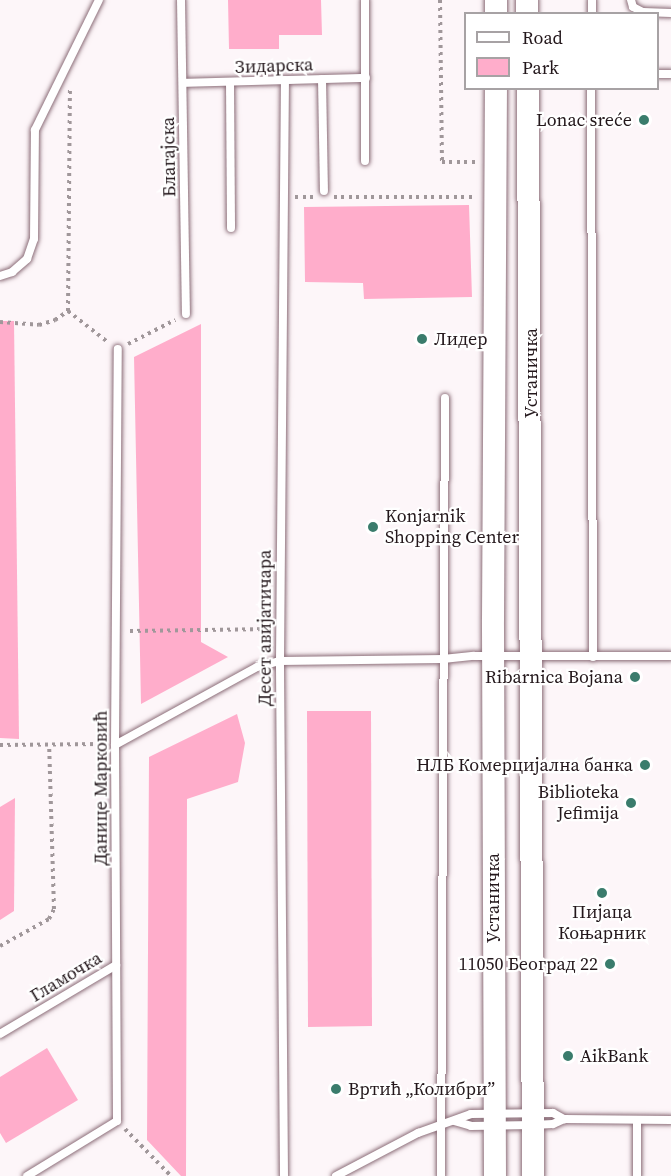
<!DOCTYPE html>
<html>
<head>
<meta charset="utf-8">
<style>
	body { margin:0 }
	#map { position:relative; width:671px; height:1176px; overflow:hidden; background:#fdf6f9; font-family:"Source Serif 4",serif }
	div>[style] { position:absolute }
	.green>* { inset:0; background:#ffadcb }
	.path>* { height:4px; margin-top:-2px; transform-origin:0; background:repeating-linear-gradient(90deg,#a0979a 0 3px,transparent 0 7.5px) }
	.roads { filter:drop-shadow(0 0 2px #8c6e79) drop-shadow(0 0 2px #8c6e79) }
	.lane>* { height:8px; margin:-4px; padding:0 4px; transform-origin:4px; border-radius:4px; background:#fff }
	.secondary>* { height:22px; margin:-11px; padding:0 11px; transform-origin:11px; border-radius:11px; background:#fff }
	.dots>* { width:16px; height:16px; translate:-50% -50%; box-sizing:border-box; border:3px solid #fff; border-radius:50% }
	span { translate:-50% -50%; white-space:nowrap; text-align:center; line-height:1.15; -webkit-text-stroke:4.5px #fff; paint-order:stroke }
	.street-label { font-size:18px; color:#23171b }
	.poi-label { font-size:18px; color:#23171b }
	.right { translate:-100% -50%; text-align:right }
	.left { translate:0 -50%; text-align:left }
	.legend { position:absolute; left:464px; top:12px; width:195px; height:78px; box-sizing:border-box; background:#fff; border:2px solid #a7a2a4; margin:0; padding:8px 10px; list-style:none; font-size:18px; color:#23171b }
	.legend li { display:flex; align-items:center; gap:12px; height:30px }
	.legend b { width:30px; border:2px solid #a7a2a4 }
</style>
</head>
<body>
<div id="map">
	<div class="green">
		<div style="clip-path:polygon(228px 0,321px 0,322px 35px,279px 35px,279px 49px,229px 49px)"></div>
		<div style="clip-path:polygon(469px 205px,472px 297px,364px 299px,363px 283px,305px 282px,304px 207px)"></div>
		<div style="clip-path:polygon(0 321px,14px 321px,19px 739px,0 738px)"></div>
		<div style="clip-path:polygon(201px 324px,201px 642px,228px 657px,141px 704px,134px 357px)"></div>
		<div style="clip-path:polygon(307px 711px,371px 711px,372px 1026px,308px 1027px)"></div>
		<div style="clip-path:polygon(237px 714px,245px 743px,238px 782px,187px 799px,186px 1176px,181px 1176px,147px 1140px,149px 757px)"></div>
		<div style="clip-path:polygon(15px 798px,14px 911px,0 920px,0 807px)"></div>
		<div style="clip-path:polygon(47px 1048px,78px 1100px,6px 1143px,0 1133px,0 1077px)"></div>
	</div>
	<div class="path">
		<div style="left:440px;top:0;width:162px;rotate:89.3deg"></div>
		<div style="left:442px;top:162px;width:33px"></div>
		<div style="left:295px;top:197px;width:20px"></div>
		<div style="left:334px;top:197px;width:141px"></div>
		<div style="left:68px;top:311px;width:221px;rotate:-89.5deg"></div>
		<div style="left:68px;top:311px;width:52px;rotate:38deg"></div>
		<div style="left:0;top:322px;width:39px;rotate:4deg"></div>
		<div style="left:39px;top:325px;width:17px;rotate:-17deg"></div>
		<div style="left:55px;top:320px;width:16px;rotate:-35deg"></div>
		<div style="left:128px;top:344px;width:53px;rotate:-27.1deg"></div>
		<div style="left:130px;top:631px;width:139px;rotate:-0.8deg"></div>
		<div style="left:0;top:745px;width:102px;rotate:-0.6deg"></div>
		<div style="left:0;top:946px;width:56px;rotate:-28.9deg"></div>
		<div style="left:49px;top:919px;width:11px;rotate:-63deg"></div>
		<div style="left:54px;top:909px;width:165px;rotate:-91.7deg"></div>
		<div style="left:125px;top:1129px;width:66px;rotate:45.6deg"></div>
	</div>
	<div class="roads">
		<div class="lane">
			<div style="left:181px;top:0;width:314px;rotate:89.1deg"></div>
			<div style="left:631px;top:0;width:7px;rotate:74deg"></div>
			<div style="left:633px;top:7px;width:11px;rotate:27deg"></div>
			<div style="left:643px;top:12px;width:28px;rotate:2deg"></div>
			<div style="left:592px;top:14px;width:14px;rotate:-90deg"></div>
			<div style="left:658px;top:74px;width:13px"></div>
			<div style="left:322px;top:79px;width:112px;rotate:89deg"></div>
			<div style="left:230px;top:82px;width:146px;rotate:89.6deg"></div>
			<div style="left:183px;top:83px;width:183px;rotate:-1.6deg"></div>
			<div style="left:591px;top:88px;width:569px;rotate:89.8deg"></div>
			<div style="left:365px;top:161px;width:161px;rotate:-90deg"></div>
			<div style="left:0;top:276px;width:13px;rotate:-18deg"></div>
			<div style="left:12px;top:272px;width:20px;rotate:-41deg"></div>
			<div style="left:27px;top:259px;width:21px;rotate:-71deg"></div>
			<div style="left:34px;top:239px;width:109px;rotate:-89.5deg"></div>
			<div style="left:35px;top:130px;width:145px;rotate:-63.8deg"></div>
			<div style="left:115px;top:745px;width:162px;rotate:-28.8deg"></div>
			<div style="left:257px;top:667px;width:24px;rotate:-15deg"></div>
			<div style="left:280px;top:661px;width:163px;rotate:-0.7deg"></div>
			<div style="left:443px;top:659px;width:31px;rotate:-6deg"></div>
			<div style="left:474px;top:656px;width:197px"></div>
			<div style="left:0;top:1034px;width:135px;rotate:-30.7deg"></div>
			<div style="left:454px;top:1121px;width:18px;rotate:16deg"></div>
			<div style="left:471px;top:1126px;width:62px;rotate:-0.9deg"></div>
			<div style="left:533px;top:1125px;width:20px;rotate:-3deg"></div>
			<div style="left:553px;top:1124px;width:12px;rotate:-24deg"></div>
			<div style="left:27px;top:1176px;width:105px;rotate:-31.4deg"></div>
			<div style="left:117px;top:1121px;width:376px;rotate:-90.3deg"></div>
			<div style="left:115px;top:745px;width:396px;rotate:-89.6deg"></div>
			<div style="left:284px;top:1176px;width:515px;rotate:-90.45deg"></div>
			<div style="left:280px;top:661px;width:581px;rotate:-89.51deg"></div>
			<div style="left:336px;top:1176px;width:93px;rotate:-27.7deg"></div>
			<div style="left:418px;top:1133px;width:56px;rotate:-19.7deg"></div>
			<div style="left:471px;top:1114px;width:82px;rotate:-0.7deg"></div>
			<div style="left:553px;top:1113px;width:13px;rotate:29deg"></div>
			<div style="left:564px;top:1119px;width:107px;rotate:0.5deg"></div>
			<div style="left:441px;top:1176px;width:778px;rotate:-89.71deg"></div>
			<div style="left:637px;top:1176px;width:56px;rotate:-90deg"></div>
		</div>
		<div class="secondary">
			<div style="left:527px;top:0;width:14px;rotate:90deg"></div>
			<div style="left:496px;top:14px;width:14px;rotate:-90deg"></div>
			<div style="left:528px;top:88px;width:1088px;rotate:89.74deg"></div>
			<div style="left:495px;top:1176px;width:557px;rotate:-90.21deg"></div>
			<div style="left:493px;top:619px;width:531px;rotate:-89.68deg"></div>
		</div>
	</div>
	<div class="dots">
		<div style="left:644px;top:120px;background:#3a7c6c"></div>
		<div style="left:422px;top:339px;background:#3a7c6c"></div>
		<div style="left:373px;top:527px;background:#3a7c6c"></div>
		<div style="left:635px;top:677px;background:#3a7c6c"></div>
		<div style="left:645px;top:765px;background:#3a7c6c"></div>
		<div style="left:631px;top:803px;background:#3a7c6c"></div>
		<div style="left:602px;top:893px;background:#3a7c6c"></div>
		<div style="left:610px;top:964px;background:#3a7c6c"></div>
		<div style="left:568px;top:1056px;background:#3a7c6c"></div>
		<div style="left:336px;top:1089px;background:#3a7c6c"></div>
	</div>
	<div class="street-label">
		<span style="left:274px;top:66px;rotate:-2deg">Зидарска</span>
		<span style="left:169px;top:157px;rotate:-91deg">Благајска</span>
		<span style="left:531px;top:373px;rotate:-90deg">Устаничка</span>
		<span style="left:265px;top:628px;rotate:-90deg">Десет авијатичара</span>
		<span style="left:101px;top:788px;rotate:-90deg">Данице Марковић</span>
		<span style="left:493px;top:898px;rotate:-90deg">Устаничка</span>
		<span style="left:66px;top:977px;rotate:-31deg">Гламочка</span>
	</div>
	<div class="poi-label">
		<span class="right" style="left:632px;top:120px">Lonac sreće</span>
		<span class="left" style="left:434px;top:339px">Лидер</span>
		<span class="left" style="left:385px;top:527px">Konjarnik<br>Shopping Center</span>
		<span class="right" style="left:623px;top:677px">Ribarnica Bojana</span>
		<span class="right" style="left:633px;top:765px">НЛБ Комерцијална банка</span>
		<span class="right" style="left:619px;top:803px">Biblioteka<br>Jefimija</span>
		<span style="left:602px;top:923px">Пијаца<br>Коњарник</span>
		<span class="right" style="left:598px;top:964px">11050 Београд 22</span>
		<span class="left" style="left:580px;top:1056px">AikBank</span>
		<span class="left" style="left:348px;top:1089px">Вртић „Колибри”</span>
	</div>
	<ul class="legend">
	<li><b style="height:8px;background:#fff"></b>Road</li>
	<li><b style="height:16px;background:#ffadcb"></b>Park</li>
	</ul>
</div>
</body>
</html>
